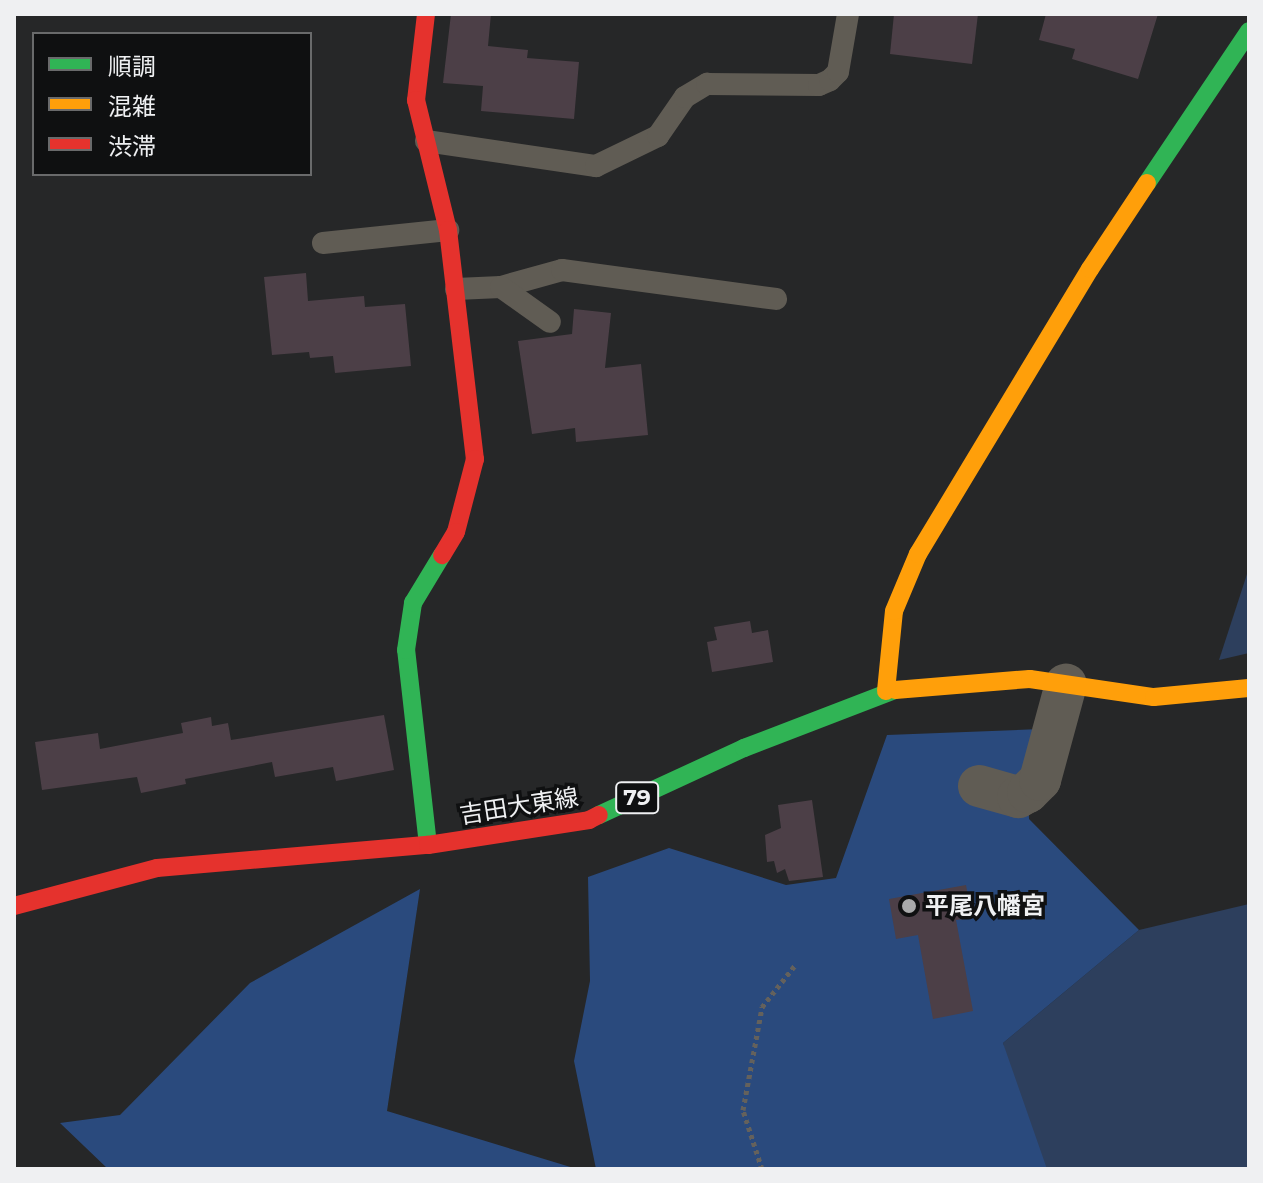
<!DOCTYPE html>
<html>
<head>
<meta charset="utf-8">
<style>
	body { margin:0 }
	#map { position:relative; width:1263px; height:1183px; overflow:hidden; background:#262728; font-family:Montserrat,"Noto Sans JP",sans-serif }
	div>[style] { position:absolute }
	.green>* { inset:0; background:#2d3f5d }
	.forest>* { inset:0; background:#2a4a7d }
	.building>* { inset:0; background:#4c3f47 }
	.path>* { height:5px; margin-top:-2.5px; transform-origin:0; background:repeating-linear-gradient(90deg,#64615c 0 4px,transparent 0 8px) }
	.lane>* { height:22px; margin:-11px; padding:0 11px; transform-origin:11px; border-radius:11px; background:#605c54 }
	.street>* { height:42px; margin:-21px; padding:0 21px; transform-origin:21px; border-radius:21px; background:#605c54 }
	.fast>* { height:18px; margin:-9px; padding:0 9px; transform-origin:9px; border-radius:9px; background:#30b455 }
	.slow>* { height:18px; margin:-9px; padding:0 9px; transform-origin:9px; border-radius:9px; background:#ff9f0a }
	.jam>* { height:18px; margin:-9px; padding:0 9px; transform-origin:9px; border-radius:9px; background:#e5322d }
	.dots>* { width:22px; height:22px; translate:-50% -50%; box-sizing:border-box; border:4px solid #0f1011; border-radius:50% }
	span { translate:-50% -50%; white-space:nowrap; text-align:center; line-height:1.15; -webkit-text-stroke:7px #0f1011; paint-order:stroke }
	.shield-label span { padding:2px 6px; background:#0f1011; border:2px solid; border-radius:6px; -webkit-text-stroke-width:0 }
	.shield-label { font-size:22px; color:#eff0f2; font-weight:700 }
	.street-label { font-size:24px; color:#eff0f2 }
	.poi-label { font-size:24px; color:#eff0f2; font-weight:700 }
	.left { translate:0 -50%; text-align:left }
	.frame { position:absolute; inset:0; border:16px solid #eff0f2; pointer-events:none }
	.legend { position:absolute; left:32px; top:32px; width:280px; height:144px; box-sizing:border-box; background:#0f1011; border:2px solid #696a6b; margin:0; padding:10px 14px; list-style:none; font-size:24px; color:#eff0f2 }
	.legend li { display:flex; align-items:center; gap:16px; height:40px }
	.legend b { width:40px; border:2px solid #696a6b }
</style>
</head>
<body>
<div id="map">
	<div class="green">
		<div style="clip-path:polygon(1249px 568px,1249px 653px,1219px 660px)"></div>
		<div style="clip-path:polygon(1249px 904px,1249px 1169px,1032px 1169px,1003px 1043px,1139px 930px)"></div>
	</div>
	<div class="forest">
		<div style="clip-path:polygon(1041px 729px,1028px 792px,1029px 819px,1139px 930px,1003px 1043px,1047px 1169px,596px 1169px,574px 1061px,590px 981px,588px 877px,669px 848px,786px 885px,836px 878px,887px 735px)"></div>
		<div style="clip-path:polygon(420px 889px,387px 1111px,577px 1169px,108px 1169px,60px 1123px,120px 1115px,250px 983px)"></div>
	</div>
	<div class="building">
		<div style="clip-path:polygon(451px 14px,491px 14px,488px 46px,528px 50px,527px 58px,579px 62px,574px 119px,481px 111px,483px 86px,443px 83px)"></div>
		<div style="clip-path:polygon(894px 14px,978px 14px,972px 64px,890px 54px)"></div>
		<div style="clip-path:polygon(1046px 14px,1158px 14px,1138px 79px,1072px 59px,1075px 49px,1039px 40px)"></div>
		<div style="clip-path:polygon(306px 273px,308px 301px,364px 296px,365px 307px,405px 304px,411px 366px,335px 373px,333px 356px,310px 358px,309px 352px,272px 355px,264px 277px)"></div>
		<div style="clip-path:polygon(574px 309px,611px 313px,605px 368px,641px 364px,648px 435px,576px 442px,575px 428px,532px 434px,518px 341px,572px 334px)"></div>
		<div style="clip-path:polygon(750px 621px,752px 633px,768px 630px,773px 662px,712px 672px,707px 642px,717px 640px,714px 627px)"></div>
		<div style="clip-path:polygon(384px 715px,394px 770px,336px 781px,333px 767px,275px 777px,272px 762px,185px 779px,186px 784px,141px 793px,137px 777px,42px 790px,35px 742px,98px 733px,100px 749px,183px 733px,181px 723px,211px 717px,212px 726px,228px 723px,231px 740px)"></div>
		<div style="clip-path:polygon(812px 800px,823px 877px,789px 881px,785px 869px,777px 873px,774px 861px,767px 862px,765px 835px,781px 828px,778px 805px)"></div>
		<div style="clip-path:polygon(966px 885px,972px 918px,956px 920px,973px 1011px,933px 1019px,918px 935px,896px 939px,889px 899px)"></div>
	</div>
	<div class="path">
		<div style="left:762px;top:1169px;width:62px;rotate:-107.9deg"></div>
		<div style="left:743px;top:1110px;width:105px;rotate:-79.5deg"></div>
		<div style="left:762px;top:1007px;width:55px;rotate:-51.7deg"></div>
	</div>
	<div class="lane">
		<div style="left:426px;top:141px;width:172px;rotate:8.4deg"></div>
		<div style="left:596px;top:166px;width:69px;rotate:-25.8deg"></div>
		<div style="left:658px;top:136px;width:47px;rotate:-55.3deg"></div>
		<div style="left:685px;top:97px;width:26px;rotate:-31deg"></div>
		<div style="left:707px;top:84px;width:112px;rotate:0.5deg"></div>
		<div style="left:819px;top:85px;width:12px;rotate:-24deg"></div>
		<div style="left:830px;top:80px;width:11px;rotate:-45deg"></div>
		<div style="left:838px;top:72px;width:59px;rotate:-80.2deg"></div>
		<div style="left:323px;top:243px;width:126px;rotate:-5.9deg"></div>
		<div style="left:501px;top:287px;width:63px;rotate:-15.6deg"></div>
		<div style="left:562px;top:270px;width:216px;rotate:7.7deg"></div>
		<div style="left:456px;top:289px;width:45px;rotate:-2.5deg"></div>
		<div style="left:501px;top:287px;width:60px;rotate:35.5deg"></div>
	</div>
	<div class="street">
		<div style="left:979px;top:786px;width:41px;rotate:15.8deg"></div>
		<div style="left:1018px;top:797px;width:11px;rotate:-27deg"></div>
		<div style="left:1028px;top:792px;width:17px;rotate:-45deg"></div>
		<div style="left:1040px;top:780px;width:99px;rotate:-74.8deg"></div>
	</div>
	<div class="fast">
		<div style="left:1147px;top:183px;width:183px;rotate:-56.1deg"></div>
		<div style="left:599px;top:815px;width:160px;rotate:-24.8deg"></div>
		<div style="left:744px;top:748px;width:162px;rotate:-21deg"></div>
		<div style="left:428px;top:845px;width:196px;rotate:-96.4deg"></div>
		<div style="left:406px;top:650px;width:48px;rotate:-81.5deg"></div>
		<div style="left:413px;top:603px;width:56px;rotate:-58.9deg"></div>
	</div>
	<div class="slow">
		<div style="left:895px;top:690px;width:135px;rotate:-4.7deg"></div>
		<div style="left:1030px;top:679px;width:125px;rotate:8.3deg"></div>
		<div style="left:1154px;top:697px;width:95px;rotate:-5.4deg"></div>
		<div style="left:886px;top:691px;width:80px;rotate:-84.3deg"></div>
		<div style="left:894px;top:611px;width:62px;rotate:-67.2deg"></div>
		<div style="left:918px;top:554px;width:333px;rotate:-58.9deg"></div>
		<div style="left:1090px;top:269px;width:103px;rotate:-56.5deg"></div>
	</div>
	<div class="jam">
		<div style="left:426px;top:14px;width:87px;rotate:96.6deg"></div>
		<div style="left:416px;top:100px;width:134px;rotate:76.2deg"></div>
		<div style="left:448px;top:230px;width:231px;rotate:83.3deg"></div>
		<div style="left:475px;top:459px;width:75px;rotate:104.6deg"></div>
		<div style="left:456px;top:532px;width:27px;rotate:121deg"></div>
		<div style="left:14px;top:906px;width:148px;rotate:-14.9deg"></div>
		<div style="left:157px;top:868px;width:272px;rotate:-4.9deg"></div>
		<div style="left:428px;top:845px;width:163px;rotate:-8.8deg"></div>
		<div style="left:589px;top:820px;width:11px;rotate:-27deg"></div>
	</div>
	<div class="dots">
		<div style="left:909px;top:906px;background:#a9aaab"></div>
	</div>
	<div class="shield-label">
		<span style="left:637px;top:798px">79</span>
	</div>
	<div class="street-label">
		<span style="left:519px;top:806px;rotate:-9deg">吉田大東線</span>
	</div>
	<div class="poi-label">
		<span class="left" style="left:925px;top:906px">平尾八幡宮</span>
	</div>
	<div class="frame"></div>
	<ul class="legend">
	<li><b style="height:10px;background:#30b455"></b>順調</li>
	<li><b style="height:10px;background:#ff9f0a"></b>混雑</li>
	<li><b style="height:10px;background:#e5322d"></b>渋滞</li>
	</ul>
</div>
</body>
</html>
